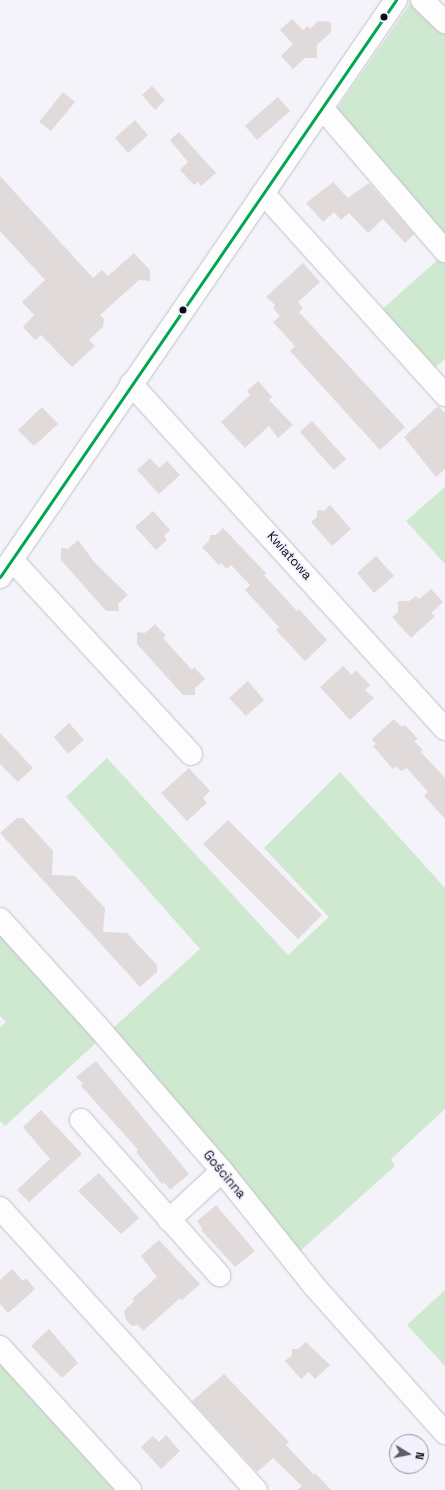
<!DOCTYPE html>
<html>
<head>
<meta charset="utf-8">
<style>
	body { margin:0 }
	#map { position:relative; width:445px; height:1490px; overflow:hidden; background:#f3f3f9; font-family:"Space Grotesk",sans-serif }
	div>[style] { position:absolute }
	.green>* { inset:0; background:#cfe8d0 }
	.building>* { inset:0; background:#e0dada }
	.roads { filter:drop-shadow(0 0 1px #c1c0c9) drop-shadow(0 0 1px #c1c0c9) }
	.minor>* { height:22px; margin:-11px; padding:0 11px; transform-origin:11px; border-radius:11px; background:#fdfdfe }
	.bus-1>* { height:3px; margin:-1.5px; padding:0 1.5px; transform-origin:1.5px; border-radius:1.5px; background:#00a651 }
	.dots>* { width:11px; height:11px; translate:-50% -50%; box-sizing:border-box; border:2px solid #f1f0fc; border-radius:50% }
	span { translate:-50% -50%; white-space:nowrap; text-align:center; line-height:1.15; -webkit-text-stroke:3.5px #f1f0fc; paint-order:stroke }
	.street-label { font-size:13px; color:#0d0c16 }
	.north { position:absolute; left:389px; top:1434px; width:40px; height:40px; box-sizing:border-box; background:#f1f0fc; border:1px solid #9695a0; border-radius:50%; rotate:100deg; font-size:11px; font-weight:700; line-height:16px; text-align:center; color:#0d0c16 }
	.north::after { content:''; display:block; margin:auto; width:14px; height:18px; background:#5e5d65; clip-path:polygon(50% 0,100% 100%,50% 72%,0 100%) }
</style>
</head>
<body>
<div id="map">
	<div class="green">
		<div style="clip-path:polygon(412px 1px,421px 6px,445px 35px,445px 239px,334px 113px)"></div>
		<div style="clip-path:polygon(441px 257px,445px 261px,445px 359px,432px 371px,379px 312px)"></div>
		<div style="clip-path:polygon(445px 487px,445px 564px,406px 521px)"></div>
		<div style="clip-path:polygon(107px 758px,288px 955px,329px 917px,264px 848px,340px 772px,445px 888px,445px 1109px,391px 1159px,395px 1166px,299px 1252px,112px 1029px,200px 949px,66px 797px)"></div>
		<div style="clip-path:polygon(0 935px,97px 1042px,5px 1126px,0 1121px,0 1027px,6px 1022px,0 1016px)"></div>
		<div style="clip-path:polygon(445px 1290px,445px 1366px,407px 1325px)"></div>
		<div style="clip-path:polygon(0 1355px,122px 1490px,0 1490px)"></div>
	</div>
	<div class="building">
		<div style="clip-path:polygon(292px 19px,303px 30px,308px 26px,310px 29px,318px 21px,331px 22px,331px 32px,317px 45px,317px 58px,305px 58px,293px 69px,281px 56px,293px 44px,280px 30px)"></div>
		<div style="clip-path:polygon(152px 86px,165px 100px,155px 110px,142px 95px)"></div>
		<div style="clip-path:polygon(63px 92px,75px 102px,51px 131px,39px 122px)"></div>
		<div style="clip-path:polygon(278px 97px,290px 111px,257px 140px,245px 126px)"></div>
		<div style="clip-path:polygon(135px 120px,148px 135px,128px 153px,115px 138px)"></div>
		<div style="clip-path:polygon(179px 132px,216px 173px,201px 186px,198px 182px,194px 185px,180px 170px,188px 162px,170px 140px)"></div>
		<div style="clip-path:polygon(0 176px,93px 278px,102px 270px,108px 276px,134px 253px,150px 270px,150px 281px,139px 280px,100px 315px,104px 319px,103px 327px,89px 340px,95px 346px,72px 367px,41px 335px,35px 340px,23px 327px,34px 315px,22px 302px,45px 280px,0 231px)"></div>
		<div style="clip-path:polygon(333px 182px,348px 198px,369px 183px,414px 234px,405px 243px,383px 219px,368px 233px,349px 213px,341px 220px,334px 212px,323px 222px,306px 203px)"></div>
		<div style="clip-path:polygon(303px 263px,320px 282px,298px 302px,303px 308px,299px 312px,405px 427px,380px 450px,290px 351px,295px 346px,273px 322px,280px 316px,273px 308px,275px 305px,266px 297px)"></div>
		<div style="clip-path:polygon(258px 381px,272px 397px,269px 400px,293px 425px,278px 438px,269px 426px,245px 448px,221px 422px,250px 395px,247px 391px)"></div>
		<div style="clip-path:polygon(438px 406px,445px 413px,445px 469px,436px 477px,404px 437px)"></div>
		<div style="clip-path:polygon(42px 407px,58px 424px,34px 446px,18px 430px)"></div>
		<div style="clip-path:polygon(312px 421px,346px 459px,334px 470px,300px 432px)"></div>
		<div style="clip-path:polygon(150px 458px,159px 468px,167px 461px,180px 475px,159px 494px,137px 470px)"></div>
		<div style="clip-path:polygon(330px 505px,351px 529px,332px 546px,311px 522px,317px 517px,317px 510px,324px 511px)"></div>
		<div style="clip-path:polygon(153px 511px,170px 530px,164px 536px,167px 540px,156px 550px,135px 527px)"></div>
		<div style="clip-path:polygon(223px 528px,266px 573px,264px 575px,297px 611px,299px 609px,327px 640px,305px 661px,276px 630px,279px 627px,245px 590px,250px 585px,231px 565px,227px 569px,221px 563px,219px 565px,202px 547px,209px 541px,210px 535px,216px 535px)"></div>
		<div style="clip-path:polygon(78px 540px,95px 563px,128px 595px,118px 604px,119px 611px,106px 611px,61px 560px,61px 548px,68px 549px)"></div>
		<div style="clip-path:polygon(376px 556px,394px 576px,374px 593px,357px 573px)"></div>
		<div style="clip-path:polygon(431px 589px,443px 602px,431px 613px,435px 616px,411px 638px,392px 617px,398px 612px,398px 601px,409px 601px,416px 596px,419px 599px)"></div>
		<div style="clip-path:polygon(155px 624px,166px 636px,163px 638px,192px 670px,194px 667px,205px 679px,195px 688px,195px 695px,183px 695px,137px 644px,137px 632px,145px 633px)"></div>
		<div style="clip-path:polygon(343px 666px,352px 675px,356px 670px,370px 685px,365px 690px,374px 698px,350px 720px,320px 687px)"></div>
		<div style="clip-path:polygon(248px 681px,264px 700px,246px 716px,229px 698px)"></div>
		<div style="clip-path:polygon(394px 719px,401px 726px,405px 725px,418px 739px,414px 741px,423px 750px,421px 752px,445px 778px,445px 819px,424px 796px,428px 792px,407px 768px,401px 771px,396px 766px,393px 769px,373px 746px,376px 744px,372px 739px)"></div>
		<div style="clip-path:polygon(69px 723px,84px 740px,68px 754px,54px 737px)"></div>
		<div style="clip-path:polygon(0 733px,33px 768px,18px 782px,0 764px)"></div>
		<div style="clip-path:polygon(189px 768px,210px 791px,203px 798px,207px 803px,187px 821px,161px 793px)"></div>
		<div style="clip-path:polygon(17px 818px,23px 818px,53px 851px,52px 875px,75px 876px,105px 908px,103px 932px,127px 933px,157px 965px,157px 972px,140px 987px,0 833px)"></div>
		<div style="clip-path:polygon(228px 820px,322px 915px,298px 939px,203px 844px)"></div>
		<div style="clip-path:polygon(96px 1061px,189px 1174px,170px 1190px,164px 1182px,162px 1184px,136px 1152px,138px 1150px,132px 1143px,81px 1086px,83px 1084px,76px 1077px)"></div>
		<div style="clip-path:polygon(41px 1110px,82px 1154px,29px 1202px,17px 1190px,50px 1159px,23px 1127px)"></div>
		<div style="clip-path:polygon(99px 1173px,139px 1218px,121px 1234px,78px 1191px)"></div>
		<div style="clip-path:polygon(216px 1205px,255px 1251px,235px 1267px,201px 1230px,202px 1228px,197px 1221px)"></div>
		<div style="clip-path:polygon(159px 1240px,200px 1284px,182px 1300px,180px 1298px,143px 1331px,138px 1325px,132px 1326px,126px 1320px,124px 1311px,134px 1301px,132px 1299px,157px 1277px,141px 1256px)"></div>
		<div style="clip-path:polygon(12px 1269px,23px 1281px,26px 1278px,35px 1289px,8px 1313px,0 1304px,0 1280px)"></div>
		<div style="clip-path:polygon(49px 1329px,78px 1363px,62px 1378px,31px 1346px)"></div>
		<div style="clip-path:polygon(306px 1342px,330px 1365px,315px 1379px,309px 1372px,301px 1379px,285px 1361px,292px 1355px,292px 1349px,298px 1349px)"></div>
		<div style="clip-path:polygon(224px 1374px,289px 1442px,286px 1445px,314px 1475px,315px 1473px,331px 1490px,297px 1490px,302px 1486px,273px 1458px,257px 1472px,192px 1401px)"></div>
		<div style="clip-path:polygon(166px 1435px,180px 1451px,161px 1469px,141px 1447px,153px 1436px,159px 1442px)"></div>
	</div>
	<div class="roads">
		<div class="minor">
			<div style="left:422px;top:0;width:32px;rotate:44deg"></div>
			<div style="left:322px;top:108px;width:189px;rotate:49.3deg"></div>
			<div style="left:263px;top:193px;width:272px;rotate:48deg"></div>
			<div style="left:131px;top:384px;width:466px;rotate:47.7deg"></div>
			<div style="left:12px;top:560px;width:264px;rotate:47.3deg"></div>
			<div style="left:0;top:577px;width:700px;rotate:-55.54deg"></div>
			<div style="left:0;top:919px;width:144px;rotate:47.8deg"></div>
			<div style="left:97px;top:1026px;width:191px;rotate:49.2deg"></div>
			<div style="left:222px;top:1171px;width:147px;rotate:51.3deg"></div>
			<div style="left:314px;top:1286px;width:197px;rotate:48.3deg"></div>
			<div style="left:81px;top:1120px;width:208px;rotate:48.3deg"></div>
			<div style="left:0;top:1208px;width:381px;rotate:47.8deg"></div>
			<div style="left:169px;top:1220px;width:72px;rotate:-42.8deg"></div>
			<div style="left:0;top:1347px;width:193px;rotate:47.7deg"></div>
		</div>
	</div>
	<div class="bus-1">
		<div style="left:0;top:577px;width:700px;rotate:-55.54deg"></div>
	</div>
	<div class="dots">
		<div style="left:384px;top:17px;background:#0d0c16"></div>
		<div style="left:183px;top:310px;background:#0d0c16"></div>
	</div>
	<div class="street-label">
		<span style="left:289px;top:556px;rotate:48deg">Kwiatowa</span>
		<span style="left:224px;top:1175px;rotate:50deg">Gościnna</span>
	</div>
	<div class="north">N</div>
</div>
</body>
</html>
